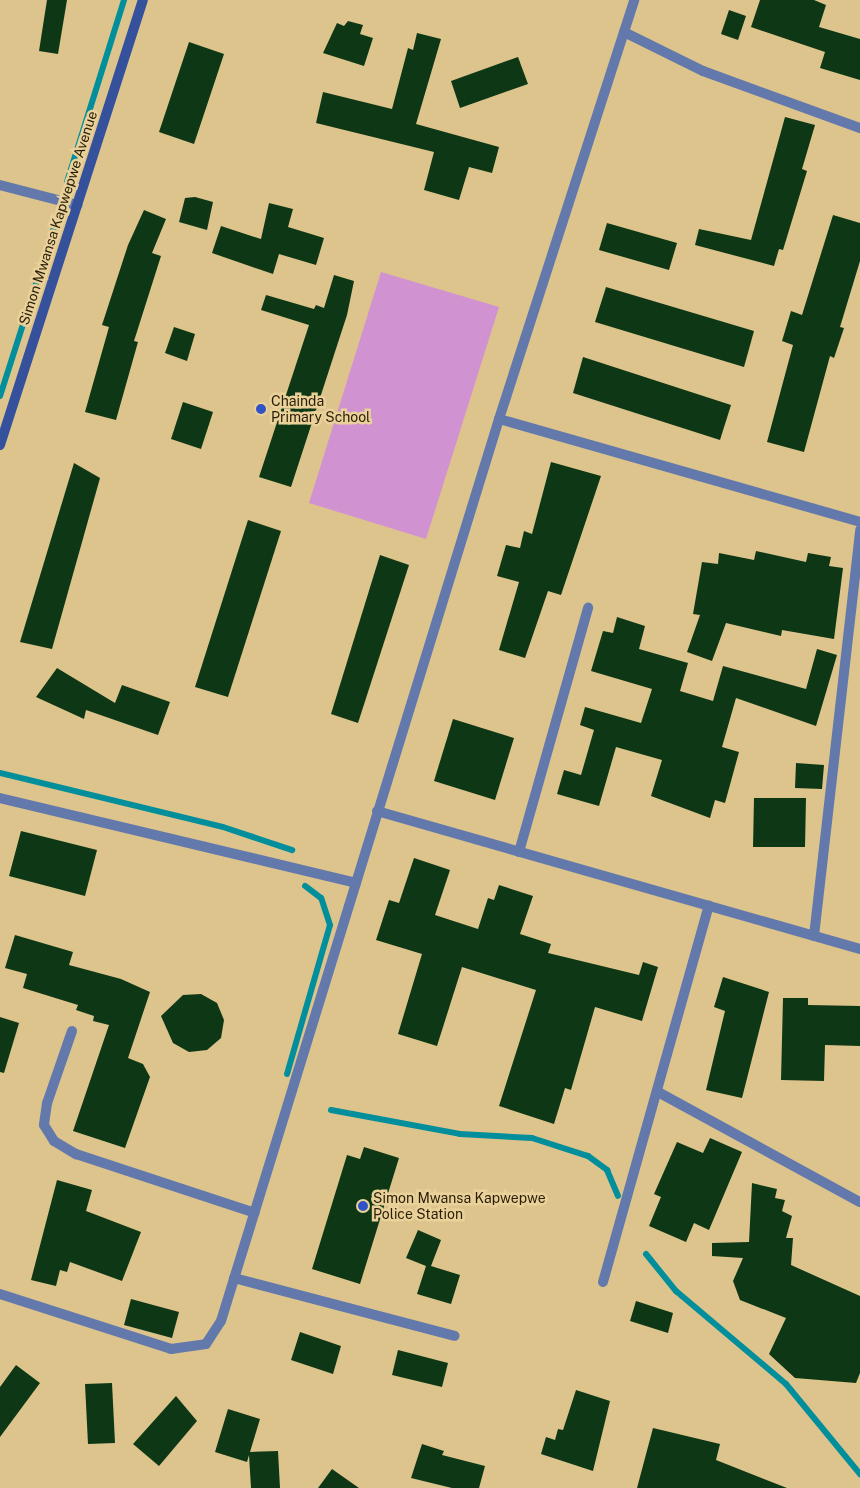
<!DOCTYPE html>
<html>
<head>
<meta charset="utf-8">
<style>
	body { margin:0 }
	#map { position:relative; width:860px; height:1488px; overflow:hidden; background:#ddc48d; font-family:"Public Sans",sans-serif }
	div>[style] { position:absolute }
	.green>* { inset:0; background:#d192d1 }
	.stream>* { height:6px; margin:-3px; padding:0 3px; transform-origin:3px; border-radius:3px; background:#028e9b }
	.building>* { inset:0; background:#0e3815 }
	.minor>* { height:10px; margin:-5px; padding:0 5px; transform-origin:5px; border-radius:5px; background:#6379ac }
	.secondary>* { height:10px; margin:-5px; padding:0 5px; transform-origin:5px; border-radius:5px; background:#35519c }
	.dots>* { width:14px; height:14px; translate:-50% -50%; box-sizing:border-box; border:2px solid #ead19a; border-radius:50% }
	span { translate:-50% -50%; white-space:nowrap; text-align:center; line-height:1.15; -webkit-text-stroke:5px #ead19a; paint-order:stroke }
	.street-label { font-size:14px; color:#281e08 }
	.poi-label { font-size:14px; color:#281e08 }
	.left { translate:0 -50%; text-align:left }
</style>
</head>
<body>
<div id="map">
	<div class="green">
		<div style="clip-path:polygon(381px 272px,499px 307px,426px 539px,309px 503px)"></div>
	</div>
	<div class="stream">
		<div style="left:67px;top:182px;width:191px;rotate:-72.6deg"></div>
		<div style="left:0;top:396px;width:193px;rotate:-72.2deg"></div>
		<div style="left:0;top:773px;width:229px;rotate:13.6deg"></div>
		<div style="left:223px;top:827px;width:73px;rotate:18.4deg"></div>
		<div style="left:287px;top:1074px;width:155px;rotate:-73.9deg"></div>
		<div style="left:330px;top:925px;width:28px;rotate:-108deg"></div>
		<div style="left:321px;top:898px;width:20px;rotate:-143deg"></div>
		<div style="left:331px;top:1110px;width:131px;rotate:10.5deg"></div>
		<div style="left:460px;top:1134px;width:72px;rotate:3.2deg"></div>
		<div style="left:532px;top:1138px;width:59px;rotate:17.8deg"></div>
		<div style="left:588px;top:1156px;width:24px;rotate:36deg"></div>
		<div style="left:607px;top:1170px;width:28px;rotate:67deg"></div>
		<div style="left:646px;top:1254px;width:48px;rotate:51deg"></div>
		<div style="left:676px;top:1291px;width:144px;rotate:40.2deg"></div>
		<div style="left:786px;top:1384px;width:117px;rotate:50.6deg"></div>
	</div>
	<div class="building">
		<div style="clip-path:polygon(47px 0,67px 0,58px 54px,39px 51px)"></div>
		<div style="clip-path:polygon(760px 0,814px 0,826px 5px,819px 27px,860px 39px,860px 80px,820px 68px,825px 52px,751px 27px)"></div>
		<div style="clip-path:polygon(729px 10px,746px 16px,738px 40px,721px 34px)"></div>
		<div style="clip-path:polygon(348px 21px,363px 25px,360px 34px,373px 38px,364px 66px,323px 53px,337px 23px,344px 26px)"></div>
		<div style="clip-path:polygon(417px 33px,441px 39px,416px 124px,499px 147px,492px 173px,469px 167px,459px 200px,424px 190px,434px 152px,316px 123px,323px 92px,392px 109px,408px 48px,413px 50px)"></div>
		<div style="clip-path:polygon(189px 42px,224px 54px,194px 144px,159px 132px)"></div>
		<div style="clip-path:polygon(518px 57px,528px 84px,460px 108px,451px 81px)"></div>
		<div style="clip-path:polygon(785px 117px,815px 125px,802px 169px,807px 171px,783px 250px,779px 249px,774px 266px,695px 245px,699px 229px,751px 240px)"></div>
		<div style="clip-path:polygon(195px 197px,213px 202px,207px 230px,179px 222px,185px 198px)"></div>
		<div style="clip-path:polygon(269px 203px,293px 209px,288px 227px,324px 238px,316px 265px,279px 254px,273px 274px,212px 253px,221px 226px,261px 239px)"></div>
		<div style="clip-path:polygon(144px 210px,166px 219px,152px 253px,161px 256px,134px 341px,138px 342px,116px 420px,85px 412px,109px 327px,102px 325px,128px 245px)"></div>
		<div style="clip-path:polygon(833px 215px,860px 223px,860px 261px,840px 327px,844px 328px,834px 358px,830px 356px,804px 452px,767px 442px,793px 345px,782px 341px,791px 311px,802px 315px)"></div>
		<div style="clip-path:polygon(607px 223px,677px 243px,669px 270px,599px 250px)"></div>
		<div style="clip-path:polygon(334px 275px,354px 281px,347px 315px,291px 487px,259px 477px,309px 325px,261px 310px,266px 295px,314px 309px,316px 305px,324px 308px)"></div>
		<div style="clip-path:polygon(606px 287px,754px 331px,744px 367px,595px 322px)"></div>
		<div style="clip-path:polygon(174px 327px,195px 334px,187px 361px,165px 353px)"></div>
		<div style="clip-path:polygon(583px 357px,731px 405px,720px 440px,573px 393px)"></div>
		<div style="clip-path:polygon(183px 402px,213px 412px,201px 449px,171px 439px)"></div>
		<div style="clip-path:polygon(551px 462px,601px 476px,561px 595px,548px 591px,525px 658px,499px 650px,519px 582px,497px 576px,506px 545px,520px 548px,524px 531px,532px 534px)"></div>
		<div style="clip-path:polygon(74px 463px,100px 478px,52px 649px,20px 642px)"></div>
		<div style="clip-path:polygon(248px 520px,281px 531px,228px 697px,195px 687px)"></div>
		<div style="clip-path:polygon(756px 551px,806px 562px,808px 553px,831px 557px,829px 566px,843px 568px,834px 639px,782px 630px,781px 636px,726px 623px,712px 661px,687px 652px,700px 615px,693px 614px,702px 562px,718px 564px,719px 553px,754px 560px)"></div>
		<div style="clip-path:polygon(380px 555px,409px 565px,358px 723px,331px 714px)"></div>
		<div style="clip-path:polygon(617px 617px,645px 626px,639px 649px,688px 663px,680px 691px,713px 701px,723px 666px,806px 689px,817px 649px,837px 655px,816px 726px,736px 698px,722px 747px,739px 752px,725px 803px,715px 800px,710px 818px,651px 796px,662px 760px,616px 747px,599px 806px,557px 794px,564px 770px,581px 775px,594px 730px,580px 725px,585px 707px,641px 723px,652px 689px,591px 671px,603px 631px,613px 633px)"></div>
		<div style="clip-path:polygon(57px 668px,115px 703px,122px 685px,170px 702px,158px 735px,86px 710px,84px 719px,36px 697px)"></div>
		<div style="clip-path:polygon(453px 719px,514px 738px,495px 800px,434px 781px)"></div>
		<div style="clip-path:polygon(796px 763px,824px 765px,822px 789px,795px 788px)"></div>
		<div style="clip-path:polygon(754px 798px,806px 798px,805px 847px,753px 847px)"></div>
		<div style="clip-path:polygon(21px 831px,97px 850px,85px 896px,9px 876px)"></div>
		<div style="clip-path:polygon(414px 858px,450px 870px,435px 915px,478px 929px,488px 898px,494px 900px,499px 885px,533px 896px,520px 934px,551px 944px,548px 953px,639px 975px,643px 962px,658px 967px,642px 1021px,595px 1007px,571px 1090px,565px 1088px,554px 1124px,499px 1106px,536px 990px,462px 967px,437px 1046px,398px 1034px,422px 954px,376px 940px,389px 900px,399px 903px)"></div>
		<div style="clip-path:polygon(15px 935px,73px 952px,69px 965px,121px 979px,150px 992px,128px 1058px,143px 1064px,150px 1077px,125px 1148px,73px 1131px,109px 1025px,93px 1021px,94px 1016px,76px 1010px,78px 1005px,23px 988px,27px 974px,5px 968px)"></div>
		<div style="clip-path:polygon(723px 977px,769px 992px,742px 1098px,706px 1090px,725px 1011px,714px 1007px)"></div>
		<div style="clip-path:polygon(201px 994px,217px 1003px,224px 1020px,221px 1038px,207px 1050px,189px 1052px,173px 1043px,161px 1016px,183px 995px)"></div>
		<div style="clip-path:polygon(783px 998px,808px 998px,808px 1005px,860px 1006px,860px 1046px,825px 1045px,824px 1081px,781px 1080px)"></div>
		<div style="clip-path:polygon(0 1017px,19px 1023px,4px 1073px,0 1072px)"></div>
		<div style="clip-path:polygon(710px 1138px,742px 1152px,709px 1230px,694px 1223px,686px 1242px,649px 1226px,661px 1197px,654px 1194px,677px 1142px,703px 1153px)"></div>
		<div style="clip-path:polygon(364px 1147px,399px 1158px,360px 1284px,312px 1269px,347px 1155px,360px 1159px)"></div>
		<div style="clip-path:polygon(57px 1180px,92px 1190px,86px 1211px,141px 1232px,122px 1281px,70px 1262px,67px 1272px,60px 1270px,56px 1286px,31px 1280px)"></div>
		<div style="clip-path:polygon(752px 1183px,777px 1189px,775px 1198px,785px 1200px,782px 1211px,792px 1216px,786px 1238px,793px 1238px,791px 1265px,860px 1296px,860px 1373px,856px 1383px,795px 1378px,769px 1354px,786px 1318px,740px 1300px,733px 1281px,743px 1258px,712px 1256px,712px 1243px,749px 1242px)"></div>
		<div style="clip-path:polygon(418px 1230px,441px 1240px,431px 1266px,460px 1275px,451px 1304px,417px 1294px,426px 1266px,406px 1258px)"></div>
		<div style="clip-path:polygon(131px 1299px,179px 1312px,172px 1338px,124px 1325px)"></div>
		<div style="clip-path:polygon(636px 1301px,673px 1313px,668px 1333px,630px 1321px)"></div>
		<div style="clip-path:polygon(300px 1332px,341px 1346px,333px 1374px,291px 1360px)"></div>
		<div style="clip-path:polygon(398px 1350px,448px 1363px,442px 1387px,392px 1375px)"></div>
		<div style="clip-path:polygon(16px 1365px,40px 1383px,0 1437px,0 1387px)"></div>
		<div style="clip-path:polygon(112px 1383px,115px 1443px,88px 1444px,85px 1384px)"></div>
		<div style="clip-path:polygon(576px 1390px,610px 1401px,593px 1471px,541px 1454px,546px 1437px,555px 1440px,558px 1429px,563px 1430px)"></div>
		<div style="clip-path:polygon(176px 1396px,197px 1421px,159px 1466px,133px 1444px)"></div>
		<div style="clip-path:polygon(228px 1409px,260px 1419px,250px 1452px,278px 1451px,280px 1488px,251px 1488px,249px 1455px,247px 1462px,215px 1452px)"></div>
		<div style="clip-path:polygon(653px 1428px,720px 1444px,716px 1460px,787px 1488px,637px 1488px)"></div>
		<div style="clip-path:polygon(422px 1444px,444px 1451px,442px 1455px,485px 1466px,479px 1488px,452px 1488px,411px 1478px)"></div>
		<div style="clip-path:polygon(332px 1469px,359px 1488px,318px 1488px)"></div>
	</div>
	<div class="minor">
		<div style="left:624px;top:32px;width:88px;rotate:26.3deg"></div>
		<div style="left:703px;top:71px;width:167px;rotate:20deg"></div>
		<div style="left:0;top:185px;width:80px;rotate:14.6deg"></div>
		<div style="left:499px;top:419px;width:375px;rotate:15.9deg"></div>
		<div style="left:0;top:798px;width:366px;rotate:13.4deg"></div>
		<div style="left:377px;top:811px;width:502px;rotate:15.95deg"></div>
		<div style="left:519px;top:852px;width:254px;rotate:-74.2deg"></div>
		<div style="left:814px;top:936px;width:409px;rotate:-83.5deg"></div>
		<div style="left:72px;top:1031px;width:76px;rotate:109.1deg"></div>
		<div style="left:47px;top:1103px;width:22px;rotate:98deg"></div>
		<div style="left:44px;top:1125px;width:19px;rotate:58deg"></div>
		<div style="left:54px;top:1141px;width:26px;rotate:31deg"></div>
		<div style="left:76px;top:1154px;width:188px;rotate:18.2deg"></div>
		<div style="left:658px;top:1092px;width:230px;rotate:28.6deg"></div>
		<div style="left:234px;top:1278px;width:228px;rotate:14.7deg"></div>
		<div style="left:603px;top:1282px;width:391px;rotate:-74.3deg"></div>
		<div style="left:0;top:1294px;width:180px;rotate:17.8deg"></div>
		<div style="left:171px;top:1349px;width:35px;rotate:-8deg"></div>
		<div style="left:206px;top:1344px;width:27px;rotate:-57deg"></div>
		<div style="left:221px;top:1321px;width:944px;rotate:-72.87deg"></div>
		<div style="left:499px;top:419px;width:440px;rotate:-72.1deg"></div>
	</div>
	<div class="secondary">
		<div style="left:0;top:445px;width:467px;rotate:-72.2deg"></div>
	</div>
	<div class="dots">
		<div style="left:261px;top:409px;background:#3053c3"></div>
		<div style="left:363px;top:1206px;background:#3053c3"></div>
	</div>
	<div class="street-label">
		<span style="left:58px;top:218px;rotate:-72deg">Simon Mwansa Kapwepwe Avenue</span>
	</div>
	<div class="poi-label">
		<span class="left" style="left:271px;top:409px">Chainda<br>Primary School</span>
		<span class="left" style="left:373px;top:1206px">Simon Mwansa Kapwepwe<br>Police Station</span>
	</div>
</div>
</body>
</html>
